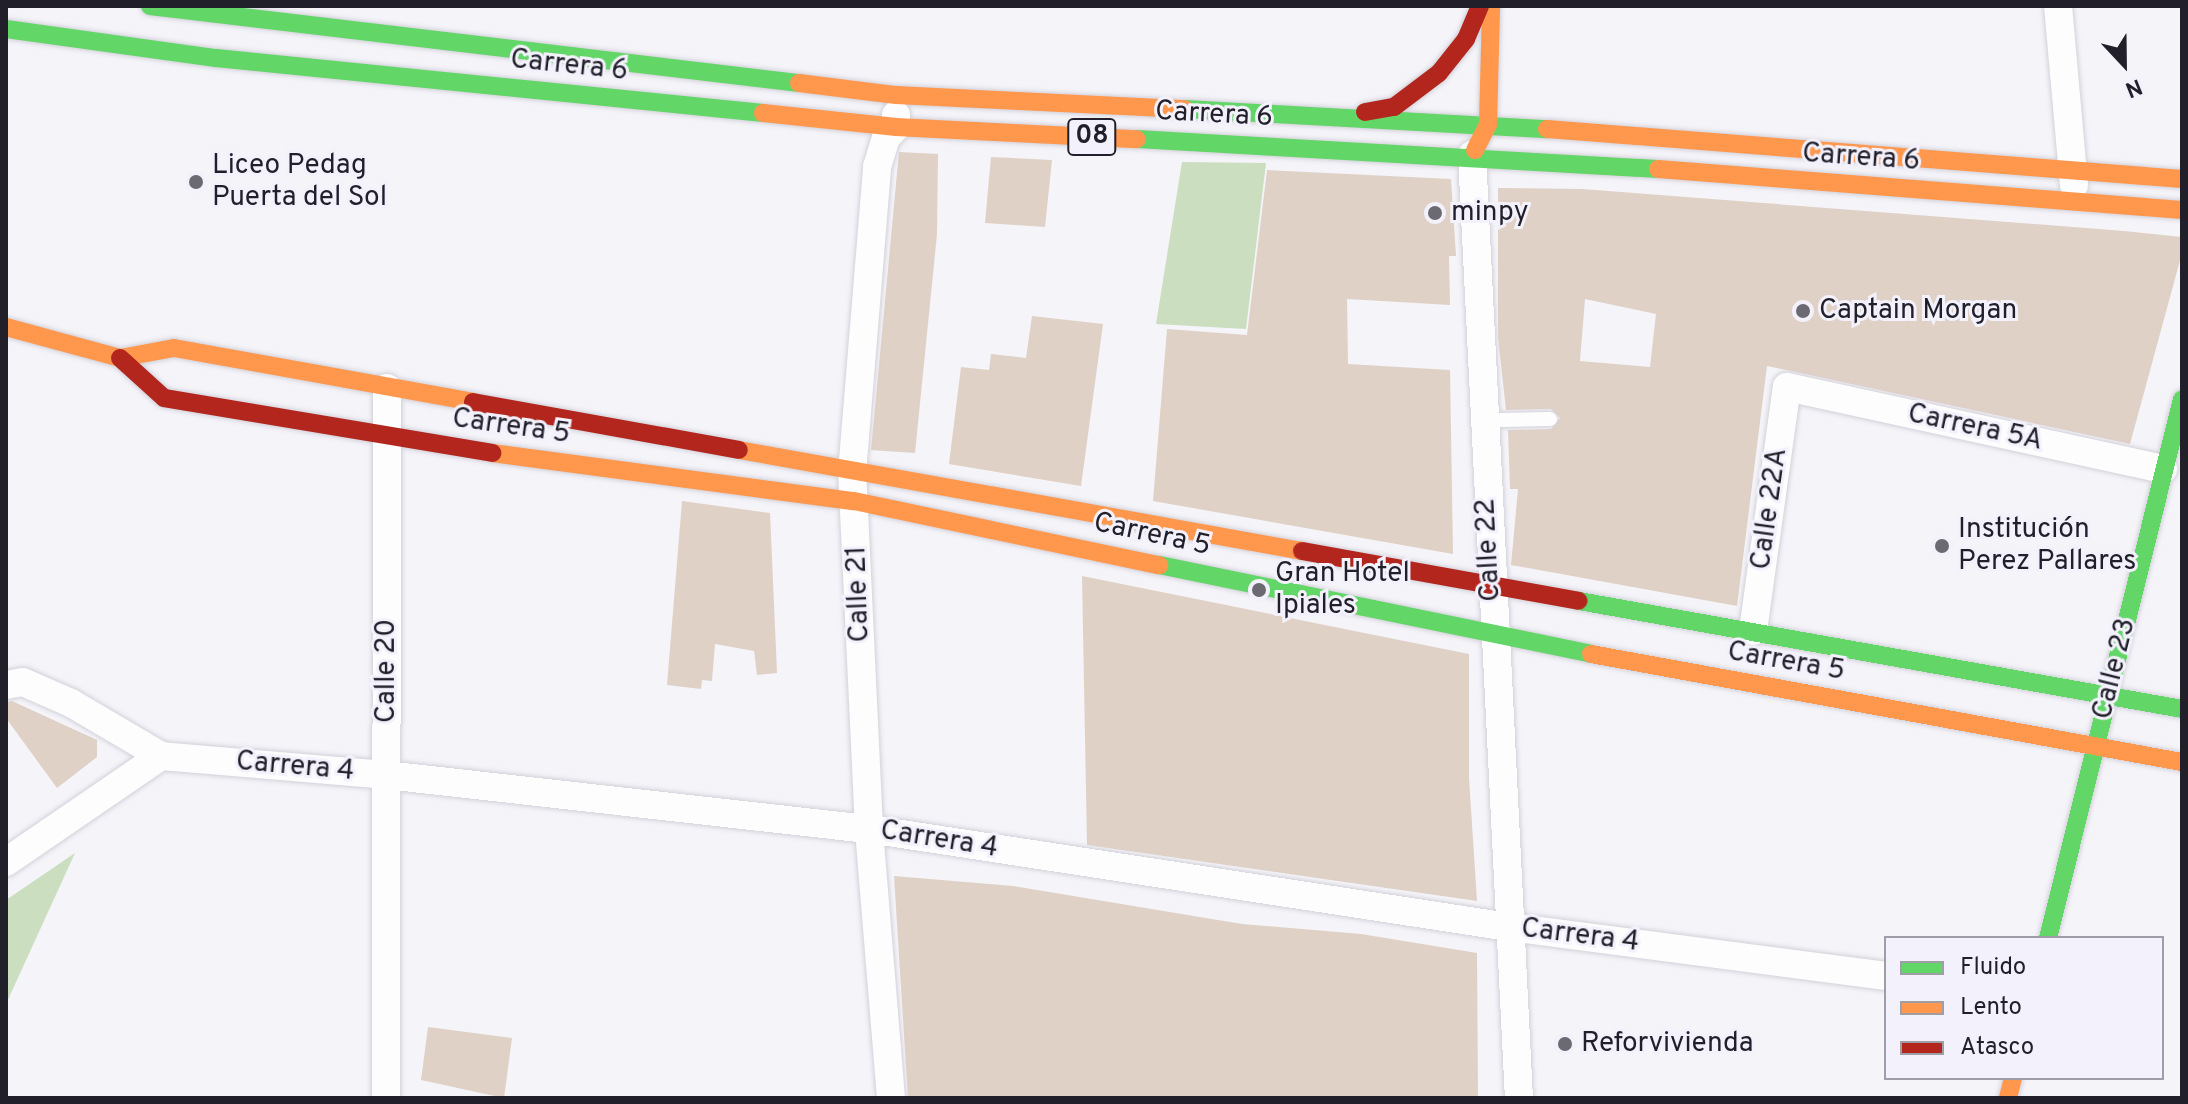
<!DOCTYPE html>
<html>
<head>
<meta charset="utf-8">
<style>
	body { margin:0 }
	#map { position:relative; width:2188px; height:1104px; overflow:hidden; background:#f4f4f9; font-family:Overpass,sans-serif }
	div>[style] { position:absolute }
	.green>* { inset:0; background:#cbdec0 }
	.building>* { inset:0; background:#e0d1c6 }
	.roads { filter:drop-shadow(0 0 2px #d3d1d9) drop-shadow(0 0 2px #d3d1d9) }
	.lane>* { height:14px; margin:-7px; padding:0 7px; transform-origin:7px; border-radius:7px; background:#fdfdfe }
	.street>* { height:28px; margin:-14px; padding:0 14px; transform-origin:14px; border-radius:14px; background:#fdfdfe }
	.fast>* { height:18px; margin:-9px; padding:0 9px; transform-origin:9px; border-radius:9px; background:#63d668 }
	.slow>* { height:18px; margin:-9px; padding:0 9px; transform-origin:9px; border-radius:9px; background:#ff974d }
	.jam>* { height:18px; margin:-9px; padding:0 9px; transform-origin:9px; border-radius:9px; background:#b3261e }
	.dots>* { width:22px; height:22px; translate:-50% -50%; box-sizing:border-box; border:4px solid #f3f1fc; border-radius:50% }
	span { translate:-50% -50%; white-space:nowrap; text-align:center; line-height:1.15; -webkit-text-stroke:6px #f3f1fc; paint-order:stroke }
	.shield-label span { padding:2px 6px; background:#f3f1fc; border:2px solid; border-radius:6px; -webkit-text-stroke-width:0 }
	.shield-label { font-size:26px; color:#211f29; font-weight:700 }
	.street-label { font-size:28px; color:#211f29 }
	.poi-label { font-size:28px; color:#211f29 }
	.left { translate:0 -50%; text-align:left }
	.frame { position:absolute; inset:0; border:8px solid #211f29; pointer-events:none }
	.legend { position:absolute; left:1884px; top:936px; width:280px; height:144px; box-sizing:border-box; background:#f3f1fc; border:2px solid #9f9da8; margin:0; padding:10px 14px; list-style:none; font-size:24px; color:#211f29 }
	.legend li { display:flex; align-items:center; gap:16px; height:40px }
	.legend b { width:40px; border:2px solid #9f9da8 }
	.north { position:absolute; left:2084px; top:24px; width:80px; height:80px; -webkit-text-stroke:6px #f3f1fc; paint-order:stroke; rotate:158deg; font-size:22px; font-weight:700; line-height:32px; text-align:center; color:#211f29 }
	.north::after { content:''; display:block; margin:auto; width:28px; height:36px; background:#211f29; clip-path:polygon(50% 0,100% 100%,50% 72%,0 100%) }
</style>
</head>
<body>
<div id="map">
	<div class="green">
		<div style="clip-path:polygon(1182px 162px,1266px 163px,1246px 329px,1156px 324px)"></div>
		<div style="clip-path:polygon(75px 853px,6px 1004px,6px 900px)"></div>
	</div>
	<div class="building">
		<div style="clip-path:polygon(899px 152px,938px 154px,937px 234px,915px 453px,871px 450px)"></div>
		<div style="clip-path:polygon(991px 157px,1052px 160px,1045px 227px,985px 223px)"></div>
		<div style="clip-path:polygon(1267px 170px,1451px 179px,1456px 256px,1449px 256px,1450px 305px,1347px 299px,1348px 364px,1450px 370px,1453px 554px,1153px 501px,1167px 329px,1247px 335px)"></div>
		<div style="clip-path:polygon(evenodd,1498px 188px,1582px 189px,2124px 231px,2182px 237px,2182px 253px,2130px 444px,1767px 366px,1737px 606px,1511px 565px,1518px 489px,1510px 489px,1508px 430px,1551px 429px,1560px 418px,1551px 409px,1506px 410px,1498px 337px,1498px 188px,1585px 299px,1656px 314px,1650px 367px,1580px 361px,1585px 299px)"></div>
		<div style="clip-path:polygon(1032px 316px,1103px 324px,1081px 486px,949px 464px,961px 367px,989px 370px,991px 354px,1026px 358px)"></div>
		<div style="clip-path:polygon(682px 501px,770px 513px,777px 673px,757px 675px,754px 651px,715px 644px,712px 681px,702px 680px,701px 689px,667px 685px)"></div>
		<div style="clip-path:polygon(1082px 576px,1469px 654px,1469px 778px,1477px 901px,1087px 845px)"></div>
		<div style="clip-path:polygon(12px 701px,97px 740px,97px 757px,57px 788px,6px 718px,6px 702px)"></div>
		<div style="clip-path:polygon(894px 876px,1013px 886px,1242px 924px,1361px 934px,1477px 953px,1478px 1098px,908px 1098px)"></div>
		<div style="clip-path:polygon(428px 1027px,512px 1038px,504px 1098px,421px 1080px)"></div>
	</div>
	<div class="roads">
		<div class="lane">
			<div style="left:1498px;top:420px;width:52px;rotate:-1.1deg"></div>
		</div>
		<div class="street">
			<div style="left:2058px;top:6px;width:180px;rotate:84.9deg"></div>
			<div style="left:1472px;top:155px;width:944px;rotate:87.15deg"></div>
			<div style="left:1753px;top:631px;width:246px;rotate:-82.1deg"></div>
			<div style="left:1787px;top:387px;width:385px;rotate:12.3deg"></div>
			<div style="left:6px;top:685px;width:17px;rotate:-10deg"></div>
			<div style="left:23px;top:682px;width:52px;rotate:23.6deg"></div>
			<div style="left:71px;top:703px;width:104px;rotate:30.5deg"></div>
			<div style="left:161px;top:756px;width:226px;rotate:4.8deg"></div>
			<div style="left:386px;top:775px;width:486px;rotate:6.4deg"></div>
			<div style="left:869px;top:829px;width:647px;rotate:8.71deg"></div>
			<div style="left:1509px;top:927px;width:380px;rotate:7.4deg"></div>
			<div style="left:6px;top:862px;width:188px;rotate:-34.4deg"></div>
			<div style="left:386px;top:1098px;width:710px;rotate:-89.92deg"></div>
			<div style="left:891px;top:1098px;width:270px;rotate:-94.7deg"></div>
			<div style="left:869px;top:829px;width:356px;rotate:-92.7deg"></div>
			<div style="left:852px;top:473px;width:307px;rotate:-85.3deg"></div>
			<div style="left:877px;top:167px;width:30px;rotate:-73deg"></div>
			<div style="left:886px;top:138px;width:15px;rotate:-48deg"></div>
			<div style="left:896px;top:127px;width:12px;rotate:-90deg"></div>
		</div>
		<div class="fast">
			<div style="left:150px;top:6px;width:654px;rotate:6.77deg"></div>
			<div style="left:6px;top:29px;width:212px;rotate:7.9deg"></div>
			<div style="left:216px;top:58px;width:550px;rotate:5.74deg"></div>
			<div style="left:1185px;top:109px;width:363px;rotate:3.2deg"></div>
			<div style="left:1137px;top:139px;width:522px;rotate:3.3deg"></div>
			<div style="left:1159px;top:565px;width:441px;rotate:11.6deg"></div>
			<div style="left:1579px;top:601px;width:613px;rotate:10.15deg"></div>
			<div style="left:2048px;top:938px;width:555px;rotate:-76.04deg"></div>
		</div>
		<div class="slow">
			<div style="left:799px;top:83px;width:98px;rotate:7.1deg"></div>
			<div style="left:896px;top:95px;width:289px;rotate:2.8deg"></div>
			<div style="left:763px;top:113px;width:134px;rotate:6deg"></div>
			<div style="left:896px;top:127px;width:241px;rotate:2.9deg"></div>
			<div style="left:1547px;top:129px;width:637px;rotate:4.5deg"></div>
			<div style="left:1475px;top:150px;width:29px;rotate:-63deg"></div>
			<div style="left:1488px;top:124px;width:118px;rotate:-88.5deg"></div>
			<div style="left:1658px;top:169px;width:526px;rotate:4.47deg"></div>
			<div style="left:6px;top:327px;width:118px;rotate:15.2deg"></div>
			<div style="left:120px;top:358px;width:55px;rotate:-10.5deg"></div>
			<div style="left:174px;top:348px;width:304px;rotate:10.2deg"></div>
			<div style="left:739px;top:450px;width:572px;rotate:10.17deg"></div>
			<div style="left:492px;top:453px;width:365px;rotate:7.6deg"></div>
			<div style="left:854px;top:501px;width:312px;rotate:11.9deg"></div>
			<div style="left:1591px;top:654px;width:601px;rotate:10.36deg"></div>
			<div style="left:2008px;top:1098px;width:21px;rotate:-76deg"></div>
		</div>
		<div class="jam">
			<div style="left:1365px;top:112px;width:29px;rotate:-10deg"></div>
			<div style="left:1394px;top:107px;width:56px;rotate:-37.1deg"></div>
			<div style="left:1439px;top:73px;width:43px;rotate:-51.5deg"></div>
			<div style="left:1466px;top:39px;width:36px;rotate:-67deg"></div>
			<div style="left:120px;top:358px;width:59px;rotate:42.3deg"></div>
			<div style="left:164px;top:398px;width:333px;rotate:9.5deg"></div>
			<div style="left:473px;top:402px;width:270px;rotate:10.2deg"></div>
			<div style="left:1302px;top:551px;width:281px;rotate:10.2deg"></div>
		</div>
	</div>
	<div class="dots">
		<div style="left:196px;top:182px;background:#6b6a72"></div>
		<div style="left:1435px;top:213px;background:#6b6a72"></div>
		<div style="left:1803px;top:311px;background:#6b6a72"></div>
		<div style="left:1942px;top:546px;background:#6b6a72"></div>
		<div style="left:1259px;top:590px;background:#6b6a72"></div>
		<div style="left:1565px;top:1044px;background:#6b6a72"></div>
	</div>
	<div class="shield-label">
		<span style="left:1092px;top:137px">08</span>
	</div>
	<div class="street-label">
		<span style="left:569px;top:66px;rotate:6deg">Carrera 6</span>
		<span style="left:1214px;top:115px;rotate:3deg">Carrera 6</span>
		<span style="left:1861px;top:158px;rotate:4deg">Carrera 6</span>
		<span style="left:511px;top:427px;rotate:8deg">Carrera 5</span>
		<span style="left:1975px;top:428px;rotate:12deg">Carrera 5A</span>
		<span style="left:1770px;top:509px;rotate:-82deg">Calle 22A</span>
		<span style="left:1152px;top:535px;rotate:12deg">Carrera 5</span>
		<span style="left:1489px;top:550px;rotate:-93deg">Calle 22</span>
		<span style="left:859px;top:594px;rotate:-92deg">Calle 21</span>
		<span style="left:1786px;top:662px;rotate:10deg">Carrera 5</span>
		<span style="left:2115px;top:669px;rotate:-76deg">Calle 23</span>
		<span style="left:387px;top:671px;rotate:-90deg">Calle 20</span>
		<span style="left:295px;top:767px;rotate:5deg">Carrera 4</span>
		<span style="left:939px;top:840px;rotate:9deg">Carrera 4</span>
		<span style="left:1580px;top:936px;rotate:7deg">Carrera 4</span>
	</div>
	<div class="poi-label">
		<span class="left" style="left:212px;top:182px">Liceo Pedag<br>Puerta del Sol</span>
		<span class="left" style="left:1451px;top:213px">minpy</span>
		<span class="left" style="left:1819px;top:311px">Captain Morgan</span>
		<span class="left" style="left:1958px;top:546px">Institución<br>Perez Pallares</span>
		<span class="left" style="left:1275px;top:590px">Gran Hotel<br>Ipiales</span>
		<span class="left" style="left:1581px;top:1044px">Reforvivienda</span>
	</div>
	<div class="frame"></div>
	<ul class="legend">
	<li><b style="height:10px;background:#63d668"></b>Fluido</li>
	<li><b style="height:10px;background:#ff974d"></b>Lento</li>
	<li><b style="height:10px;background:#b3261e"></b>Atasco</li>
	</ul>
	<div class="north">N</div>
</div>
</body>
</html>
